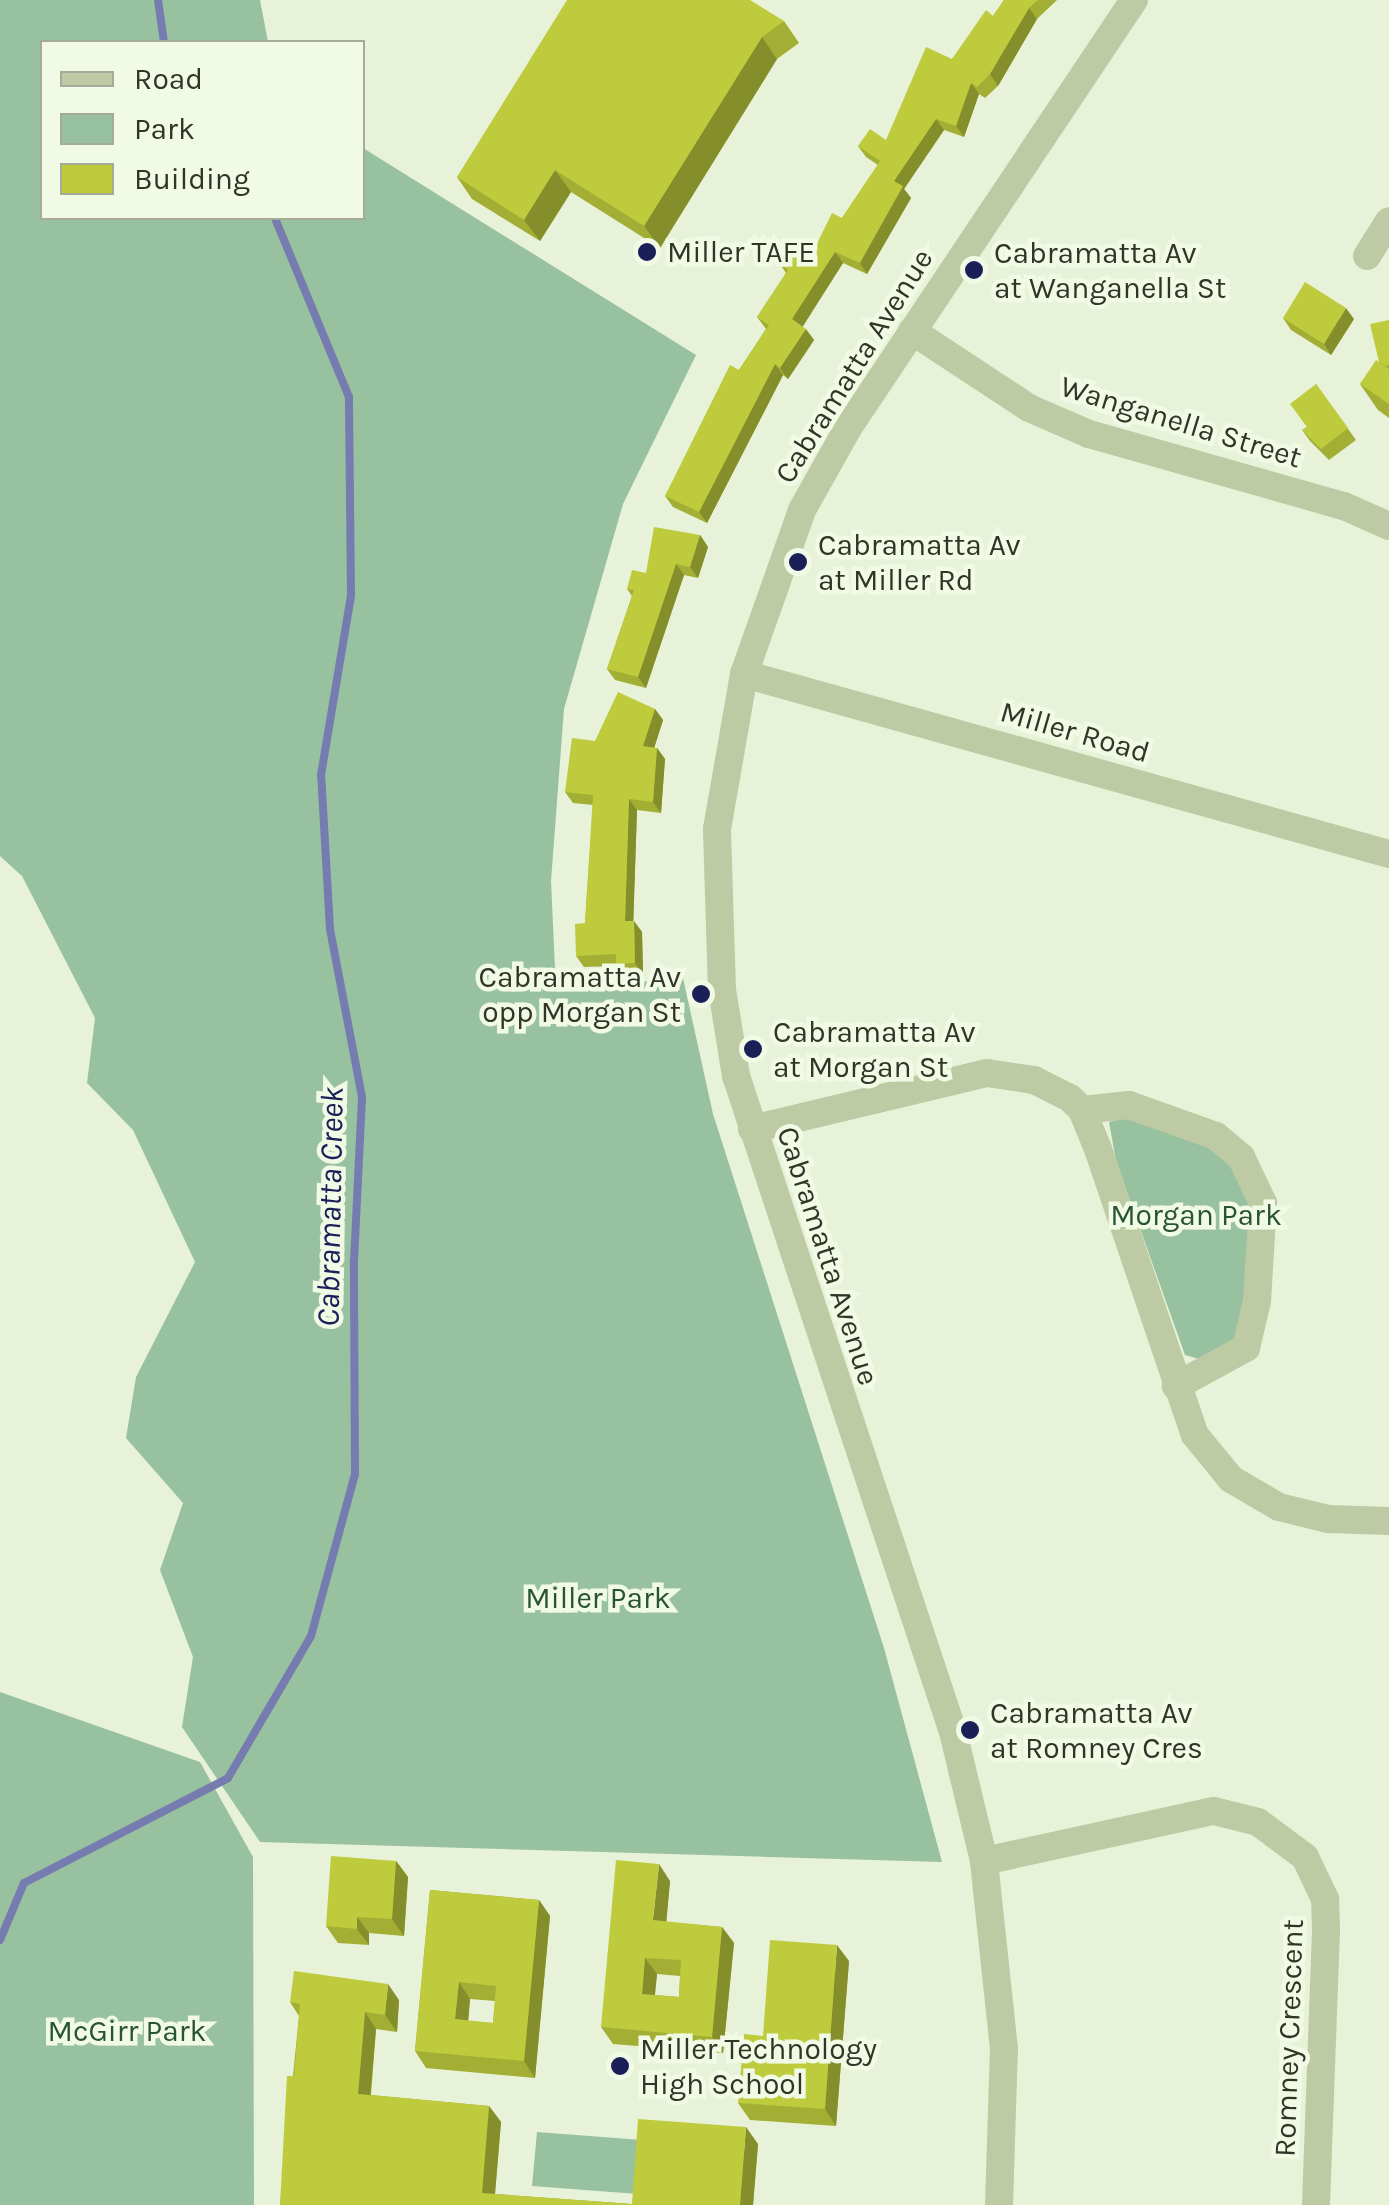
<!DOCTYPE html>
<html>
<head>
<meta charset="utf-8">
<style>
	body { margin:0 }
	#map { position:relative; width:1389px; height:2205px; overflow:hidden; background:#e8f2d8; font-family:Karla,sans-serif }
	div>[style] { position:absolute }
	.green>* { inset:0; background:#98c19f }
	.stream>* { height:8px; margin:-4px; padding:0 4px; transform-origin:4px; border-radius:4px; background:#767cb0 }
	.minor>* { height:28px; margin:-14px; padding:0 14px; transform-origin:14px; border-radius:14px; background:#becaa4 }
	.wall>* { inset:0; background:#a3af34 }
	.shaded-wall>* { inset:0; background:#848e2b }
	.building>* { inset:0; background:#bdcb3d }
	.dots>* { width:28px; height:28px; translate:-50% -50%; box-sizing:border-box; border:5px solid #f1fae4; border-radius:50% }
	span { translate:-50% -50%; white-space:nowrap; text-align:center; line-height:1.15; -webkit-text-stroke:9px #f1fae4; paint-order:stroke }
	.poi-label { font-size:30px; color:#323526 }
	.left { translate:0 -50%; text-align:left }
	.right { translate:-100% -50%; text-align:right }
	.street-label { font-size:30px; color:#323526 }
	.park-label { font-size:30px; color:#295432 }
	.water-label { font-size:32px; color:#1a1f58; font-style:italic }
	.legend { position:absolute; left:40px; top:40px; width:325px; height:180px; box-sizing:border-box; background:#f1fae4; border:2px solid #a5ab98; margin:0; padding:12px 18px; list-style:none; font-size:30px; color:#323526 }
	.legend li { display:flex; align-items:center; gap:20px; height:50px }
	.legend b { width:50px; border:2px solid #a5ab98 }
</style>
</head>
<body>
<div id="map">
	<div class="green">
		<div style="clip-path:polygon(0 0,260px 0,268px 42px,42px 42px,42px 218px,362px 218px,363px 148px,696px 355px,623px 504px,564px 709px,551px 881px,556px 990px,683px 978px,713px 1114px,884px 1648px,942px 1862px,260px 1842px,182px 1727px,193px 1657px,160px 1570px,183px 1503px,126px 1438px,136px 1377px,195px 1262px,133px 1130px,87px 1083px,95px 1018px,22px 876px,0 856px)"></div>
		<div style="clip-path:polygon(1123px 1118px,1216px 1146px,1232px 1163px,1254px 1217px,1243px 1333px,1206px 1361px,1185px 1355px,1116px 1161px,1109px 1122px)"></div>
		<div style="clip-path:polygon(0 1692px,200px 1762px,253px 1857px,254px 2205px,0 2205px)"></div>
		<div style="clip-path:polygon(537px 2132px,642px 2140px,638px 2194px,532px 2186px)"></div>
	</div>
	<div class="stream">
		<div style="left:158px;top:0;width:42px;rotate:81.9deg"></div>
		<div style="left:0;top:1940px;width:62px;rotate:-67.2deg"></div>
		<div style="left:24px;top:1883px;width:229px;rotate:-27.2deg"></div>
		<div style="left:228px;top:1778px;width:164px;rotate:-59.7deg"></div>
		<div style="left:311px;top:1636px;width:168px;rotate:-74.8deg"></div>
		<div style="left:355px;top:1474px;width:213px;rotate:-90.3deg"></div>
		<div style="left:354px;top:1261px;width:164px;rotate:-87.2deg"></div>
		<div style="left:362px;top:1097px;width:171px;rotate:-100.8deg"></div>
		<div style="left:330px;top:929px;width:154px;rotate:-93.3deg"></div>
		<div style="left:321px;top:775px;width:182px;rotate:-80.5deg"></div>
		<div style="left:351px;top:595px;width:198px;rotate:-90.6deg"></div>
		<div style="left:349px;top:397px;width:194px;rotate:-112.5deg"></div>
	</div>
	<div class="minor">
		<div style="left:1367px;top:256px;width:41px;rotate:-57.8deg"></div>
		<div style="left:912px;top:331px;width:140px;rotate:33.3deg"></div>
		<div style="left:1029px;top:408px;width:65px;rotate:23.4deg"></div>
		<div style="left:1089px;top:434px;width:265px;rotate:15.8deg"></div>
		<div style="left:1344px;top:506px;width:49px;rotate:24deg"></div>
		<div style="left:744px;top:674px;width:670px;rotate:15.59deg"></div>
		<div style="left:1082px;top:1110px;width:47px;rotate:-6.1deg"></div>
		<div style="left:1129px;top:1105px;width:92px;rotate:19.6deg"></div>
		<div style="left:1216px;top:1136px;width:33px;rotate:40deg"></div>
		<div style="left:1241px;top:1157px;width:51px;rotate:64.4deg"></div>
		<div style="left:1263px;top:1203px;width:98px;rotate:93.5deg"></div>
		<div style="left:1257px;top:1301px;width:48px;rotate:103.2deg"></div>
		<div style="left:1246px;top:1348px;width:80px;rotate:151.5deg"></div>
		<div style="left:752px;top:1129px;width:242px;rotate:-13.4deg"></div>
		<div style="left:987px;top:1073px;width:48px;rotate:8.5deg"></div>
		<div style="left:1034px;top:1080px;width:40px;rotate:26.6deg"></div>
		<div style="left:1070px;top:1098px;width:17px;rotate:45deg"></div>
		<div style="left:1082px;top:1110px;width:42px;rotate:67.7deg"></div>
		<div style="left:1098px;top:1149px;width:302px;rotate:71.3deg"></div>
		<div style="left:1195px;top:1435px;width:57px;rotate:50.7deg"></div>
		<div style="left:1231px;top:1479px;width:56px;rotate:30.3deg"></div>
		<div style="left:1279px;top:1507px;width:50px;rotate:13.8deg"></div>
		<div style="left:1328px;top:1519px;width:61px;rotate:1.9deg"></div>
		<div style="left:984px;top:1861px;width:235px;rotate:-12.3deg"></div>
		<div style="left:1214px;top:1811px;width:45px;rotate:14deg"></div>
		<div style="left:1258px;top:1822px;width:59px;rotate:36.7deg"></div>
		<div style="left:1305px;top:1857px;width:47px;rotate:64.5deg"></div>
		<div style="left:1325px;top:1899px;width:32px;rotate:88deg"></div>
		<div style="left:1326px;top:1931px;width:274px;rotate:92.1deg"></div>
		<div style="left:999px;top:2205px;width:156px;rotate:-88.2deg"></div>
		<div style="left:1004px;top:2049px;width:189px;rotate:-96.1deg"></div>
		<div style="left:984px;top:1861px;width:133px;rotate:-103.5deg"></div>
		<div style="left:953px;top:1732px;width:691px;rotate:-108.3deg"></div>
		<div style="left:736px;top:1076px;width:87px;rotate:-99.2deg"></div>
		<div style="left:722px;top:990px;width:161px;rotate:-91.8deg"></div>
		<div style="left:717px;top:829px;width:157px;rotate:-80.1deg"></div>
		<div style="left:744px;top:674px;width:174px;rotate:-70.5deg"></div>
		<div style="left:802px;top:510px;width:94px;rotate:-60.7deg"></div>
		<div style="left:848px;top:428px;width:515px;rotate:-56.25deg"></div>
	</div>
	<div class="wall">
		<div style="clip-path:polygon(1004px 0,1057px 0,1037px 19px,998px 86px,985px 98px,979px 94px,964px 137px,944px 130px,904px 189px,911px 198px,867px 274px,843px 263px,802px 326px,814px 340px,788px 379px,783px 375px,707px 523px,673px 507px,665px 496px,739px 370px,766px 329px,757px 317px,786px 273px,780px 264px,809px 260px,842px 218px,878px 165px,866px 157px,858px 146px,886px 140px,952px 59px,993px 16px)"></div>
		<div style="clip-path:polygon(784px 21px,799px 43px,777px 59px,660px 248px,571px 192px,540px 241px,472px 199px,457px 177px)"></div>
		<div style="clip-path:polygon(1283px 318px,1354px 319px,1331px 355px,1291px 330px)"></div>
		<div style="clip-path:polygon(1389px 320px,1389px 418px,1378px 410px,1360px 384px,1379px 362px)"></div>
		<div style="clip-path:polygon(1316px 384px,1356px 440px,1329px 460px,1310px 441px,1302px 430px,1307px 427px)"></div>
		<div style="clip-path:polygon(700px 535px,708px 547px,698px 578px,684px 575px,646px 688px,615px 680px,607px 669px,632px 596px,627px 589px)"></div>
		<div style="clip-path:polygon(655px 709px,663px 720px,654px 748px,657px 748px,665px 759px,661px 813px,637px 810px,633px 921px,642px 932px,643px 974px,624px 975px,617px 966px,584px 967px,576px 956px,585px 923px,593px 805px,573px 803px,565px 792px,595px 741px)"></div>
		<div style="clip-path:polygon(396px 1861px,408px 1877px,404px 1936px,369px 1933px,369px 1945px,338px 1943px,326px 1926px)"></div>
		<div style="clip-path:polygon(evenodd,670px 1881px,666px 1922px,722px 1927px,734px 1943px,723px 2053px,613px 2044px,601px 2027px,670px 1881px,657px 1974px,680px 1976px,679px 1997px,655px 1995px,657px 1974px)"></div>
		<div style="clip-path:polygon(evenodd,430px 1890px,539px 1900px,550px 1916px,535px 2078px,426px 2068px,415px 2051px,430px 1890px,470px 1999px,495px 2001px,493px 2023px,468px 2021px,470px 1999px)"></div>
		<div style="clip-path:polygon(849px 1961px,836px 2126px,750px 2120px,738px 2103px,763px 2036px)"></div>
		<div style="clip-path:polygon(399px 2000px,397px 2032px,376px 2029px,371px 2095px,489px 2106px,501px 2122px,495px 2194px,632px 2204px,758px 2144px,753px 2205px,280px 2205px,299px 2016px,290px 2002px)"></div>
	</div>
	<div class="shaded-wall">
		<div style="clip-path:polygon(1029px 8px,1037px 19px,998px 86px,990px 74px)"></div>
		<div style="clip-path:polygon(762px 37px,777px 59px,660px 248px,644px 226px)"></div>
		<div style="clip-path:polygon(971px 83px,979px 94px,964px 137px,956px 126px)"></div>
		<div style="clip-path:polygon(936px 119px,944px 130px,904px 189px,911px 198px,867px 274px,860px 263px,894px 181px)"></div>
		<div style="clip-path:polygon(555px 170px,571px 192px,540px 241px,524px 220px)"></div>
		<div style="clip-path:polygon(835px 252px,843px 263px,800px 331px,792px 319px)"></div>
		<div style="clip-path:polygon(1346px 308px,1354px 319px,1331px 355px,1324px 344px)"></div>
		<div style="clip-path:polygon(806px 329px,814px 340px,788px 379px,780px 368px)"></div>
		<div style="clip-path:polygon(775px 364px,783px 375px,707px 523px,699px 512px)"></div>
		<div style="clip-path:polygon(700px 535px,708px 547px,698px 578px,690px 567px)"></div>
		<div style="clip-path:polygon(676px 564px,684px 575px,646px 688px,638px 677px)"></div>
		<div style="clip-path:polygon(655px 709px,663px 720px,651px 758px,643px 746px)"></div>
		<div style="clip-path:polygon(657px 748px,665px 759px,661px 813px,653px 802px)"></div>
		<div style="clip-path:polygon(629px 799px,637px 810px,633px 933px,625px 921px)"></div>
		<div style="clip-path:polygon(634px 921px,642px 932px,643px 974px,635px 963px)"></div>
		<div style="clip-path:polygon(396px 1861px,408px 1877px,404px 1936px,392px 1919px)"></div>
		<div style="clip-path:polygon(659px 1864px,670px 1881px,665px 1937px,653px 1920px)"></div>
		<div style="clip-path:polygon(539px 1900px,550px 1916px,535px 2078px,524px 2061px)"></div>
		<div style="clip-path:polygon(357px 1917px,369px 1933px,369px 1945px,357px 1929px)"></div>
		<div style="clip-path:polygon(722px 1927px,734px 1943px,723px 2053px,712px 2037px)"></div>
		<div style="clip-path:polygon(837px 1945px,849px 1961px,836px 2126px,825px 2109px)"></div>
		<div style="clip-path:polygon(645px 1958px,657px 1974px,653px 2011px,642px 1994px)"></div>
		<div style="clip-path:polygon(459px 1982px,470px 1999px,467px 2036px,455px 2019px)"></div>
		<div style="clip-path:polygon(388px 1984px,399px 2000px,397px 2032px,385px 2015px)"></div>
		<div style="clip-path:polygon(365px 2012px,376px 2029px,369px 2110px,358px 2094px)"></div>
		<div style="clip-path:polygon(489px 2106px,501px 2122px,494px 2205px,482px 2193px)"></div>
		<div style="clip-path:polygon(746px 2127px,758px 2144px,753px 2205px,740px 2205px)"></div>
	</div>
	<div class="building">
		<div style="clip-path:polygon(567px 0,750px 0,784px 21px,762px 37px,644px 226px,555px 170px,524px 220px,457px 177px)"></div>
		<div style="clip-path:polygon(1004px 0,1038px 0,1029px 8px,990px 74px,977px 87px,971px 83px,956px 126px,936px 119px,894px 181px,903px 186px,860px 263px,835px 252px,792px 319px,806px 329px,780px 368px,775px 364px,699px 512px,665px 496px,730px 365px,739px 370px,769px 325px,757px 317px,788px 270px,780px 264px,791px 248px,809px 260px,832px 213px,842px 218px,880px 161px,858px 146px,870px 129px,886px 140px,926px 47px,952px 59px,986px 10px,993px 16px)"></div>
		<div style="clip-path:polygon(1305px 282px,1346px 308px,1324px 344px,1283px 318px)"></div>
		<div style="clip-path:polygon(1389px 320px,1389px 365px,1385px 366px,1379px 362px,1370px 324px)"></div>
		<div style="clip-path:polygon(1376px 360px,1389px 369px,1389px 404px,1360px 384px)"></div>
		<div style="clip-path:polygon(1316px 384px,1348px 428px,1321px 449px,1302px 430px,1307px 427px,1290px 404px)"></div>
		<div style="clip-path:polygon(654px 527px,700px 535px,690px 567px,676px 564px,638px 677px,607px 669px,634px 590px,627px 589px,632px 570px,646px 573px)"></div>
		<div style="clip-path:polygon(618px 692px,655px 709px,643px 746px,657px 748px,653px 802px,629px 799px,625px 921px,634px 921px,635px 963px,616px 964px,616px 954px,576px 956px,575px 924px,585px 923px,593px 795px,565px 792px,572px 738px,595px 741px)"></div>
		<div style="clip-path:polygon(331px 1856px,396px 1861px,392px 1919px,357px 1917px,357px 1929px,326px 1926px)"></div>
		<div style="clip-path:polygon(evenodd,616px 1860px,659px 1864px,653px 1920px,722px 1927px,712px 2037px,601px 2027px,616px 1860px,645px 1958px,681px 1960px,679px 1997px,642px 1994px,645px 1958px)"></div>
		<div style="clip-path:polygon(evenodd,430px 1890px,539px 1900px,524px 2061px,415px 2051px,430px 1890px,459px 1982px,496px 1986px,493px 2023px,455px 2019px,459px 1982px)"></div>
		<div style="clip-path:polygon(770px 1940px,837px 1945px,825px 2109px,738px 2103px,744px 2034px,763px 2036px)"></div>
		<div style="clip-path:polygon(294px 1971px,388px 1984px,385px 2015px,365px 2012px,358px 2094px,489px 2106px,482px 2193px,632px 2204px,638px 2119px,746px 2127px,740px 2205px,280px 2205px,287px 2076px,294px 2076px,300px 2004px,290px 2002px)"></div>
	</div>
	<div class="dots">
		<div style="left:647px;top:252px;background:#1a1f58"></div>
		<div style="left:974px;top:270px;background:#1a1f58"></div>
		<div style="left:798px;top:562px;background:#1a1f58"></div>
		<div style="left:701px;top:994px;background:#1a1f58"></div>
		<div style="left:753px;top:1049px;background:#1a1f58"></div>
		<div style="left:970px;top:1730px;background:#1a1f58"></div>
		<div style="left:620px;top:2066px;background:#1a1f58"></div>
	</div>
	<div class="poi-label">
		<span class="left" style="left:667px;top:252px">Miller TAFE</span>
		<span class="left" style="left:994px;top:270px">Cabramatta Av<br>at Wanganella St</span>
		<span class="left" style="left:818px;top:562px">Cabramatta Av<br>at Miller Rd</span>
		<span class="right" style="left:681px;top:994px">Cabramatta Av<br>opp Morgan St</span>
		<span class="left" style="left:773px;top:1049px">Cabramatta Av<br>at Morgan St</span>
		<span class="left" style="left:990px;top:1730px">Cabramatta Av<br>at Romney Cres</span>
		<span class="left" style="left:640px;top:2066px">Miller Technology<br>High School</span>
	</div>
	<div class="street-label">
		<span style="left:854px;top:366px;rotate:-58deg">Cabramatta Avenue</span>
		<span style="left:1181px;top:422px;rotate:17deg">Wanganella Street</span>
		<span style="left:1075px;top:732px;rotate:16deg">Miller Road</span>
		<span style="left:828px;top:1256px;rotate:72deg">Cabramatta Avenue</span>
		<span style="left:1289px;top:2038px;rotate:-88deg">Romney Crescent</span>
	</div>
	<div class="park-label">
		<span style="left:1196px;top:1215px">Morgan Park</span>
		<span style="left:598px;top:1598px">Miller Park</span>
		<span style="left:127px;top:2031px">McGirr Park</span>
	</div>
	<div class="water-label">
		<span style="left:331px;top:1207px;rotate:-89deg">Cabramatta Creek</span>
	</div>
	<ul class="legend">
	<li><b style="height:12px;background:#becaa4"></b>Road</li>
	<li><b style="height:28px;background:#98c19f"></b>Park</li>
	<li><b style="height:28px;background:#bdcb3d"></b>Building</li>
	</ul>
</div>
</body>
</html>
